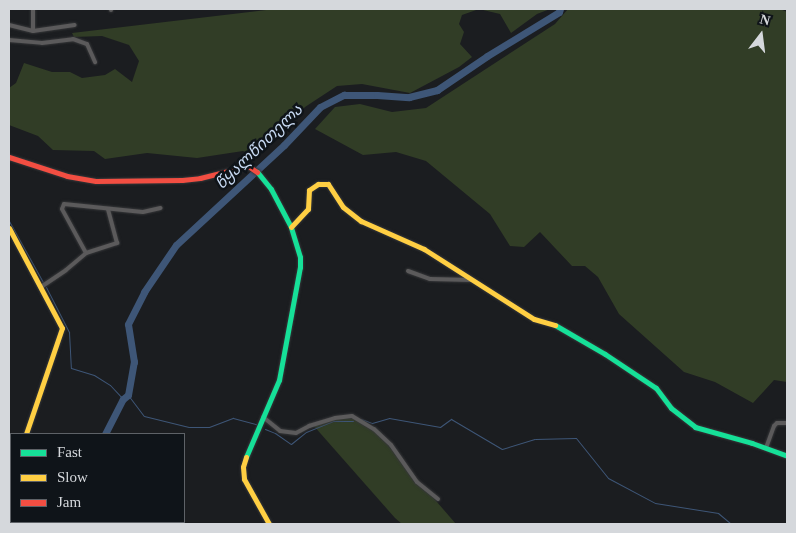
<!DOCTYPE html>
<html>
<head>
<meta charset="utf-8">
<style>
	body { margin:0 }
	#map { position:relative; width:796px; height:533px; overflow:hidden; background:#1b1d20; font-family:"Times New Roman","Noto Sans Georgian",serif }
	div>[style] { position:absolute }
	.green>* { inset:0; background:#313d26 }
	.stream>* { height:1px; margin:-0.5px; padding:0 0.5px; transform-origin:0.5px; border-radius:0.5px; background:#3e5677 }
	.river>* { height:7px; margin:-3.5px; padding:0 3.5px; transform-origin:3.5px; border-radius:3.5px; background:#3e5677 }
	.roads { filter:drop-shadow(0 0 1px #363739) drop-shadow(0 0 1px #363739) }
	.street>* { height:4px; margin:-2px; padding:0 2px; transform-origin:2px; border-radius:2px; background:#5b5a5b }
	.fast>* { height:5px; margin:-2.5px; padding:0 2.5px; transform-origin:2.5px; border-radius:2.5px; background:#16e098 }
	.slow>* { height:5px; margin:-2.5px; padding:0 2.5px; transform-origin:2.5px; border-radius:2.5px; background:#ffcf43 }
	.jam>* { height:5px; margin:-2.5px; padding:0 2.5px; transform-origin:2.5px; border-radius:2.5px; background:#f24e42 }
	span { translate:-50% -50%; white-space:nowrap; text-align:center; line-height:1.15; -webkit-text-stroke:5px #0f1419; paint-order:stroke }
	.water-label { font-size:16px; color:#c8daf3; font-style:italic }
	.frame { position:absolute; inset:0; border:10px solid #d5d8dc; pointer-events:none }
	.legend { position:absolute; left:10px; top:433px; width:175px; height:90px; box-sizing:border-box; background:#0f1419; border:1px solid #5e6267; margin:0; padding:6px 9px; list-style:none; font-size:15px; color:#d5d8dc }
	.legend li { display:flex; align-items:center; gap:10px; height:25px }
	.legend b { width:25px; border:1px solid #5e6267 }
	.north { position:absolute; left:736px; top:10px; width:50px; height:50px; -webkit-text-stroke:4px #0f1419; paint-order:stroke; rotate:15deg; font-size:14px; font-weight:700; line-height:20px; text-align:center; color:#d5d8dc }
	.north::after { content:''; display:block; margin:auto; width:18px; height:22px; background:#d5d8dc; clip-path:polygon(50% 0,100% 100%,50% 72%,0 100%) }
</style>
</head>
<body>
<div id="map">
	<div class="green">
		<div style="clip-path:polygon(274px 9px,550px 9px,537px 14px,511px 33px,500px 14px,479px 9px,462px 15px,459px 24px,464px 32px,460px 44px,472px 57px,459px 67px,410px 93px,362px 84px,337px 86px,305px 107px,257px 157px,243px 151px,197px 158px,147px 153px,105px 159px,94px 151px,53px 150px,38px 136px,9px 125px,9px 88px,16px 83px,24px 63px,52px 72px,70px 72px,82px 78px,105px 75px,115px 69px,132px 82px,139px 61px,129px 45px,102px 36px,74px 37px,72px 33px)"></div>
		<div style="clip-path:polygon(568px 9px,780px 9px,787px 12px,787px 382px,774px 380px,753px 403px,715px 382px,684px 372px,619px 314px,598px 277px,585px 266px,572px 266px,540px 232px,524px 247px,510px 246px,490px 214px,426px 161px,396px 152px,363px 155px,315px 129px,335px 107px,360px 104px,392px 112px,426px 108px,555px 24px)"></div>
		<div style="clip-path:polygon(334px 418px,356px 419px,373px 428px,456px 524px,402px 524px,395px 518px,313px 425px)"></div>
	</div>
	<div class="stream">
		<div style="left:9px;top:221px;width:70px;rotate:60.9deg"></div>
		<div style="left:46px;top:287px;width:51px;rotate:62.9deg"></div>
		<div style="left:69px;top:332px;width:36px;rotate:87deg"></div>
		<div style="left:71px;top:368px;width:24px;rotate:17deg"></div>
		<div style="left:94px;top:375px;width:19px;rotate:32deg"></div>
		<div style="left:110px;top:385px;width:19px;rotate:47deg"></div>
		<div style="left:128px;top:395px;width:26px;rotate:53deg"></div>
		<div style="left:144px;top:416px;width:46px;rotate:13.7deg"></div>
		<div style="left:189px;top:427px;width:20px"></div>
		<div style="left:209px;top:427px;width:26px;rotate:-21deg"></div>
		<div style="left:233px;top:418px;width:24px;rotate:15deg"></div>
		<div style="left:361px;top:419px;width:12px;rotate:20deg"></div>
		<div style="left:372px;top:423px;width:18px;rotate:-16deg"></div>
		<div style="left:389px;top:418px;width:52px;rotate:10deg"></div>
		<div style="left:440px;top:427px;width:14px;rotate:-36deg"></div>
		<div style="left:451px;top:419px;width:59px;rotate:30.5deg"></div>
		<div style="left:502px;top:449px;width:34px;rotate:-17deg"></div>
		<div style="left:535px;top:439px;width:41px;rotate:-1.4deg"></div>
		<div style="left:576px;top:438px;width:51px;rotate:51.3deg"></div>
		<div style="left:608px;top:478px;width:53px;rotate:28deg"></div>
		<div style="left:655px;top:503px;width:64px;rotate:9deg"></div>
		<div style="left:718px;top:513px;width:17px;rotate:40deg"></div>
		<div style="left:265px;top:429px;width:11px;rotate:22deg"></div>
		<div style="left:275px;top:433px;width:19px;rotate:35deg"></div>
		<div style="left:291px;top:444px;width:19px;rotate:-39deg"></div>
		<div style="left:306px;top:432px;width:29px;rotate:-22deg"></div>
		<div style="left:333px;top:421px;width:20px"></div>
	</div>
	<div class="river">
		<div style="left:105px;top:434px;width:39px;rotate:-63deg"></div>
		<div style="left:123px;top:399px;width:6px;rotate:-39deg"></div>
		<div style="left:128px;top:395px;width:34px;rotate:-80deg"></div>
		<div style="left:134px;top:362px;width:38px;rotate:-99deg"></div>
		<div style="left:128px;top:324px;width:36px;rotate:-63deg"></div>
		<div style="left:144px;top:292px;width:57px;rotate:-55.8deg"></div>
		<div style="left:176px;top:245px;width:147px;rotate:-42.8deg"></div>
		<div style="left:284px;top:145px;width:52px;rotate:-46.5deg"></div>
		<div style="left:320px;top:107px;width:27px;rotate:-27deg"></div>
		<div style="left:344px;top:95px;width:33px"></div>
		<div style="left:377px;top:95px;width:32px;rotate:4deg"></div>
		<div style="left:409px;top:97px;width:29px;rotate:-14deg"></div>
		<div style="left:437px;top:90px;width:60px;rotate:-34.2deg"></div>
		<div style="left:487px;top:56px;width:84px;rotate:-31.4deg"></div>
		<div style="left:559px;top:12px;width:3px;rotate:-72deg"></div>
		<div style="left:63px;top:524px;width:2px;rotate:-63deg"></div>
	</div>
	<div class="roads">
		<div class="street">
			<div style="left:111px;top:10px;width:1px;rotate:-90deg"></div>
			<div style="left:9px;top:25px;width:25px;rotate:14deg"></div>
			<div style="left:33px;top:31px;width:42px;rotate:-8.1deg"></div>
			<div style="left:33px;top:31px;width:22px;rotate:-90deg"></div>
			<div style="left:9px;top:40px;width:33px;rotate:5deg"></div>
			<div style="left:42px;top:43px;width:31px;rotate:-7deg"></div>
			<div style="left:73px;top:39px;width:15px;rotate:20deg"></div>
			<div style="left:87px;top:44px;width:20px;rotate:66deg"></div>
			<div style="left:86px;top:253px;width:50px;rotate:-118.6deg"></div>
			<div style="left:62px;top:209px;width:5px;rotate:-68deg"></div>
			<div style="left:64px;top:204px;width:79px;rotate:5.8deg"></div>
			<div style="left:143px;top:212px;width:18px;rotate:-13deg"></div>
			<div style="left:408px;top:271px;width:23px;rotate:20deg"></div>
			<div style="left:430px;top:279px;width:42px;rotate:1.4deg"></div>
			<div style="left:41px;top:287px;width:30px;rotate:-34deg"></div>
			<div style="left:66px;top:270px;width:26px;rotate:-40deg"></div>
			<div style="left:86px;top:253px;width:33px;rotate:-18deg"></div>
			<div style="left:117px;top:243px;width:35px;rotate:-105deg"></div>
			<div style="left:263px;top:417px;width:22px;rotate:39deg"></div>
			<div style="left:280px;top:431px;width:16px;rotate:7deg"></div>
			<div style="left:296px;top:433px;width:15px;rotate:-28deg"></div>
			<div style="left:309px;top:426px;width:27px;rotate:-17deg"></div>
			<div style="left:335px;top:418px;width:17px;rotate:-7deg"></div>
			<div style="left:352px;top:416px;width:26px;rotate:31deg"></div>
			<div style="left:374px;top:429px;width:23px;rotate:43deg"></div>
			<div style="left:391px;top:445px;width:45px;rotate:54.9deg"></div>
			<div style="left:417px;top:482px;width:27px;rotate:39deg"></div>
			<div style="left:766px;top:448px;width:23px;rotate:-70deg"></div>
			<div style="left:774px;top:426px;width:4px;rotate:-45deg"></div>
			<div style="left:777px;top:423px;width:10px"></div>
			<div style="left:9px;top:479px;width:6px;rotate:-72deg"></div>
		</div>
		<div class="fast">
			<div style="left:555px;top:325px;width:58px;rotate:30.1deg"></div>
			<div style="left:605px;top:354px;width:61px;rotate:33.7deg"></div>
			<div style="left:656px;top:388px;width:25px;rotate:53deg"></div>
			<div style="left:671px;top:408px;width:31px;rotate:38deg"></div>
			<div style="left:695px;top:427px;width:59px;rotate:15.7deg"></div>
			<div style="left:752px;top:443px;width:37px;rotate:20deg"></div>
			<div style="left:246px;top:457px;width:84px;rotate:-66.8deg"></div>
			<div style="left:279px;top:380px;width:115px;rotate:-79.5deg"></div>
			<div style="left:300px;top:267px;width:10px;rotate:-90deg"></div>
			<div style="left:300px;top:257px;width:31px;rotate:-107deg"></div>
			<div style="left:291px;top:227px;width:43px;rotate:-117.8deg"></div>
			<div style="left:271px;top:189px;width:22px;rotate:-129deg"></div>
		</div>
		<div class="slow">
			<div style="left:291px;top:227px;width:25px;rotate:-47deg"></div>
			<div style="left:308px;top:209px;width:19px;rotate:-87deg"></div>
			<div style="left:309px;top:190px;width:11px;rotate:-34deg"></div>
			<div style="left:318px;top:184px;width:10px"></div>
			<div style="left:328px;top:184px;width:27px;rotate:57deg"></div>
			<div style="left:343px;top:207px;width:23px;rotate:38deg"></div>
			<div style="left:361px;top:221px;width:69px;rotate:24deg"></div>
			<div style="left:424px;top:249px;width:130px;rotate:32.5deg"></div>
			<div style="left:534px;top:319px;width:22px;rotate:16deg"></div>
			<div style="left:9px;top:228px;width:113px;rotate:62.1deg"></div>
			<div style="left:62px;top:328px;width:112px;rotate:108.8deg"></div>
			<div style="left:246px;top:457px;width:10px;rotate:107deg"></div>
			<div style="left:243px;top:467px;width:12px;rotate:85deg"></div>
			<div style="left:244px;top:479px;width:51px;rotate:60.9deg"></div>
		</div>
		<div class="jam">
			<div style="left:9px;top:157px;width:61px;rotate:18.1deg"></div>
			<div style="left:67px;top:176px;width:29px;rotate:10deg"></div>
			<div style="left:96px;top:181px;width:86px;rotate:-0.7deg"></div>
			<div style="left:182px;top:180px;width:18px;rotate:-6deg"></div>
			<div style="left:200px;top:178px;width:49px;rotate:-14deg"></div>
			<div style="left:248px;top:166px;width:11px;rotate:34deg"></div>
		</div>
	</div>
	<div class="water-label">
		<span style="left:259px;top:147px;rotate:-44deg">წყალწითელა</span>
	</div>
	<div class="frame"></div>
	<ul class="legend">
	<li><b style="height:6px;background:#16e098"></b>Fast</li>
	<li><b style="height:6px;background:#ffcf43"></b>Slow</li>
	<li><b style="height:6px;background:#f24e42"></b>Jam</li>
	</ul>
	<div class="north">N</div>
</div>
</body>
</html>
